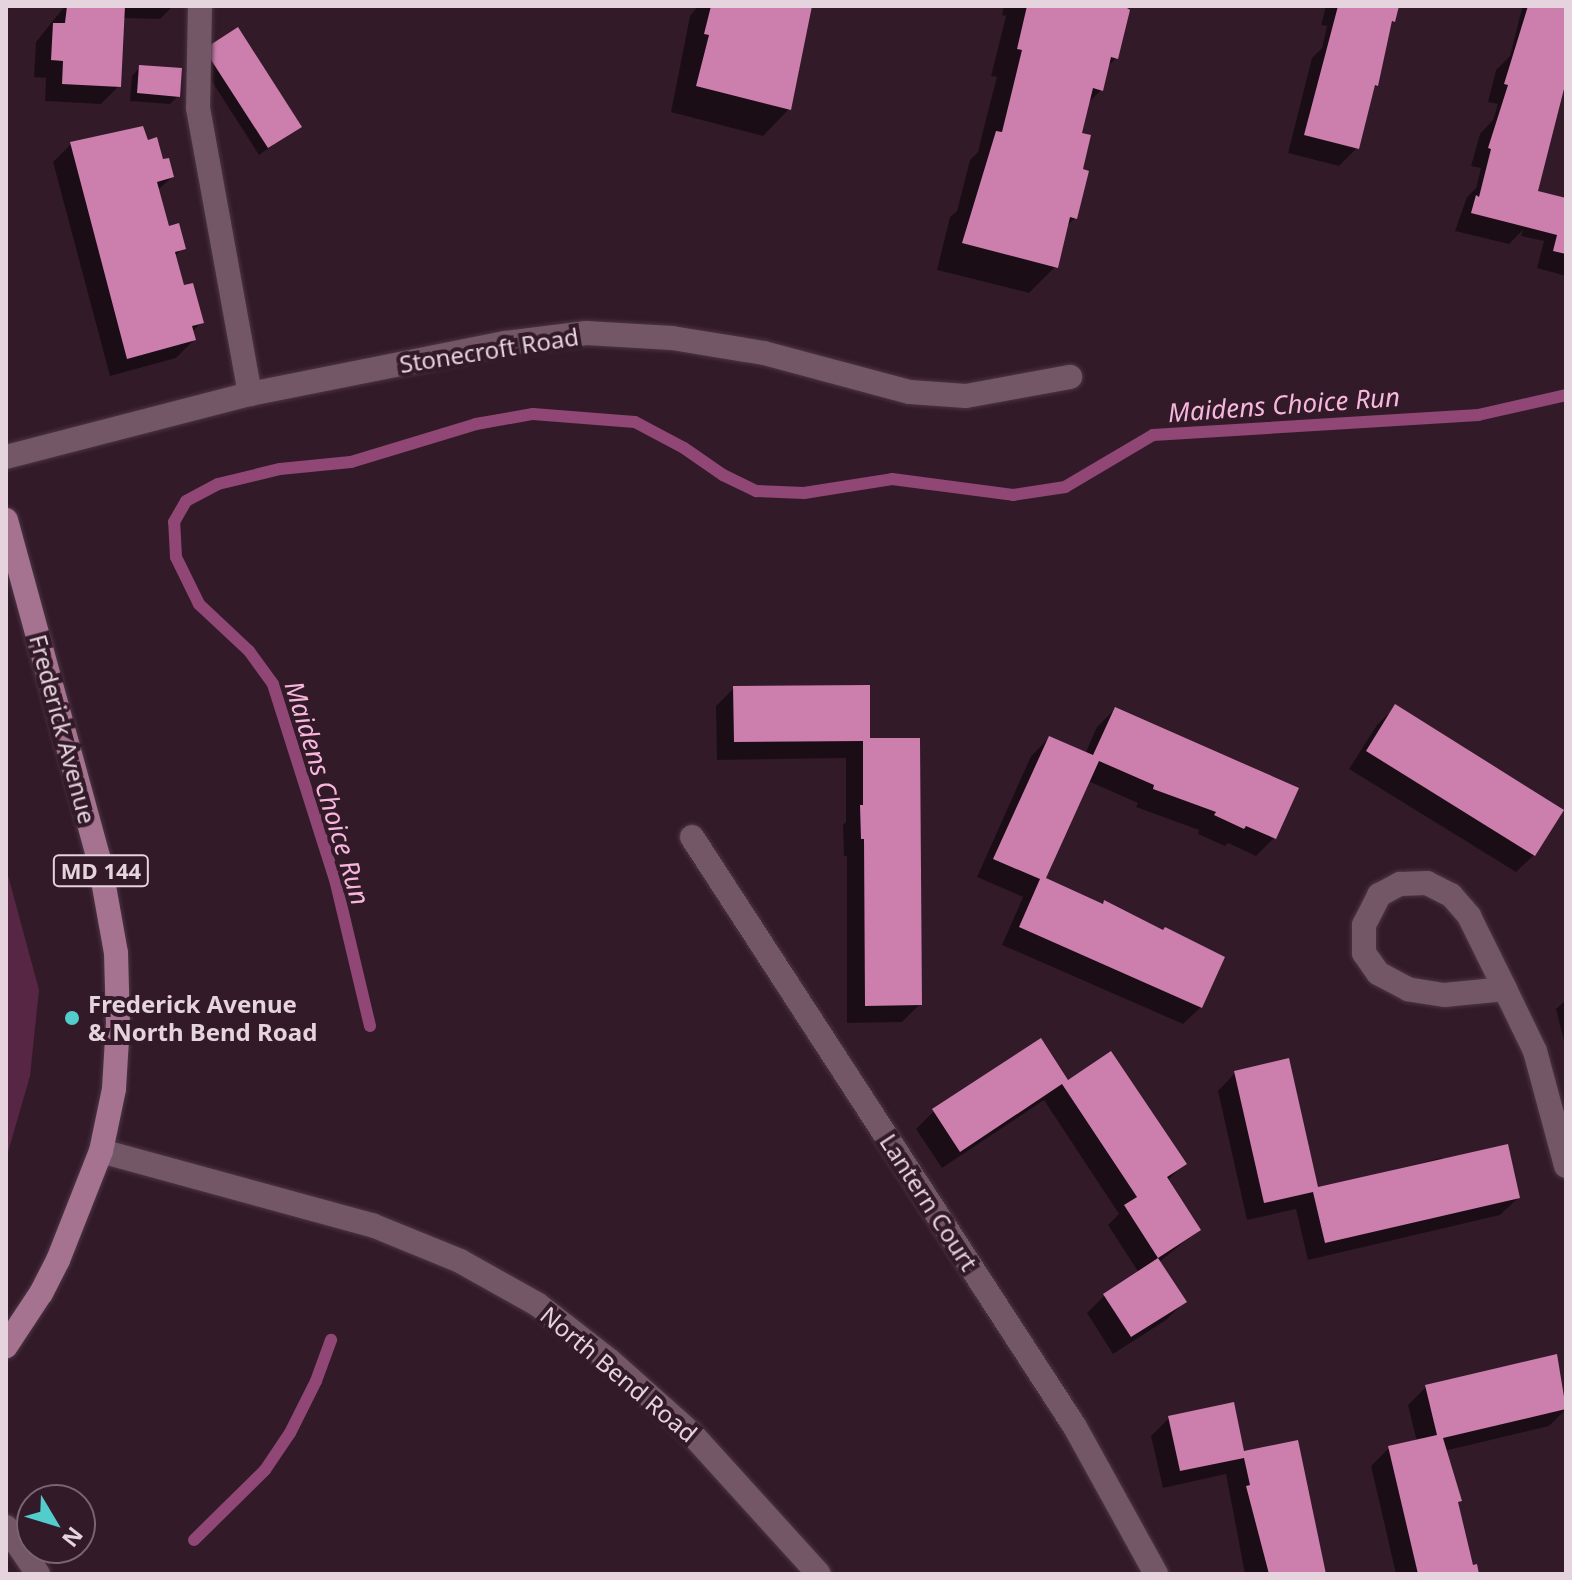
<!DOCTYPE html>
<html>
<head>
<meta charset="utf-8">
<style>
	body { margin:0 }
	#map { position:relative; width:1572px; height:1580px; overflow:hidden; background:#331a29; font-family:"Noto Sans",sans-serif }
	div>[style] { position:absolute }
	.green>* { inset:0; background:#562644 }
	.shadow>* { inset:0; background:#0007 }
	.stream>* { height:12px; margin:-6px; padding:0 6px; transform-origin:6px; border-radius:6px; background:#904775 }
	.building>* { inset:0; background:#cc7ead }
	.roads { filter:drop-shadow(0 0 2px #4b3643) drop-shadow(0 0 2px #4b3643) }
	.minor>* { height:24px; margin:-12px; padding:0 12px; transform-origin:12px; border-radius:12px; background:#745767 }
	.major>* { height:24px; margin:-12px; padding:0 12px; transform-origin:12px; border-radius:12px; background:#a57390 }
	.dots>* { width:22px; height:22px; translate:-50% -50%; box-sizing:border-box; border:4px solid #331a29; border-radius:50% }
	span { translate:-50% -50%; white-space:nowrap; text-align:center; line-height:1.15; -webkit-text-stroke:8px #331a29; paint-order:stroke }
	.shield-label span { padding:2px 6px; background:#331a29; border:2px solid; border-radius:6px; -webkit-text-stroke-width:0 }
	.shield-label { font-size:22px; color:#e5d3dd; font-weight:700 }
	.street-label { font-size:24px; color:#e5d3dd }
	.poi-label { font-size:24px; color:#e5d3dd; font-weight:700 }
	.left { translate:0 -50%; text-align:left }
	.water-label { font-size:26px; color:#f7b7dc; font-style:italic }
	.frame { position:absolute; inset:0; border:8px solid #e5d3dd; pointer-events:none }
	.north { position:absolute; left:16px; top:1484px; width:80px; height:80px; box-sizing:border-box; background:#331a29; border:2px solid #7a6471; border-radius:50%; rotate:128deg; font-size:22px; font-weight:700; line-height:32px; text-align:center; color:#e5d3dd }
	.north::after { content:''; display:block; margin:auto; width:28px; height:36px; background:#53cdcb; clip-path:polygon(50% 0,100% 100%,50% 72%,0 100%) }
</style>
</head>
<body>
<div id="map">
	<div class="green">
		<div style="clip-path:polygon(6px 868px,39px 990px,30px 1076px,6px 1159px)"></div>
	</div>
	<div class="shadow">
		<div style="clip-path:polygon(65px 6px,173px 6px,160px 19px,123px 18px,119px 86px,101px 104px,45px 101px,46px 78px,34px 77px,36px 42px)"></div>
		<div style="clip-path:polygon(698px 6px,811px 6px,789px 109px,763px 136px,671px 112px,690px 16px)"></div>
		<div style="clip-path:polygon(1004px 6px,1122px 6px,1116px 58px,1106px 68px,1101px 90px,1087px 104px,1079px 134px,1081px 170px,1075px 218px,1065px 228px,1056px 266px,1029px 293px,937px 270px,950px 217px,957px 211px,970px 160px,978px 152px,986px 119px,997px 77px,991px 76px,1006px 16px,1002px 15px)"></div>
		<div style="clip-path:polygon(1326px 6px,1397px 6px,1357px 148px,1339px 166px,1288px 153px,1312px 58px,1322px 48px,1327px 26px,1321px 25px)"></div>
		<div style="clip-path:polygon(1516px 6px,1566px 6px,1566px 73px,1536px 192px,1566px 199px,1566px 276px,1537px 268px,1544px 241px,1521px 236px,1523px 230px,1509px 244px,1455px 231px,1467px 197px,1476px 188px,1481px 168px,1471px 166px,1480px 134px,1493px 120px,1498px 104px,1488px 102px,1496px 70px,1510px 56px,1522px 8px)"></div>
		<div style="clip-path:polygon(206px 50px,300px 126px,259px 155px,197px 58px)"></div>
		<div style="clip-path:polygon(140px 67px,178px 96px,170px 104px,130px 101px,132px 76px)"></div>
		<div style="clip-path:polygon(146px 143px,172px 177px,157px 191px,167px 228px,183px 248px,174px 257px,183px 288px,202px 322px,192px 332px,194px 340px,176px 358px,110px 376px,53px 162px,71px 144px)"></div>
		<div style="clip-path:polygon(734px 688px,868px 740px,920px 1004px,902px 1022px,847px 1023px,847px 856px,844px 856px,843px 825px,846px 822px,846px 758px,717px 760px,716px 706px)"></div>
		<div style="clip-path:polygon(1395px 707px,1534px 855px,1516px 872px,1349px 769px,1377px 725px)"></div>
		<div style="clip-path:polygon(1115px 709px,1274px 838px,1256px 856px,1228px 843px,1225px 846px,1198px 834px,1199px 830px,1136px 807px,1138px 803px,1088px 781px,1043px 879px,1101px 905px,1104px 902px,1201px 1007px,1183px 1024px,1002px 945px,1023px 897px,977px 877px,1031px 756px,1049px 738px,1085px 754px,1097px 727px)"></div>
		<div style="clip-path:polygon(1566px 1000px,1566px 1049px,1556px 1009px)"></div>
		<div style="clip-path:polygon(1235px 1073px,1317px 1189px,1441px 1158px,1518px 1198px,1500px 1215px,1308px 1260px,1296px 1209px,1247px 1220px,1218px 1091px)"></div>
		<div style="clip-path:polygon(1068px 1082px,1184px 1164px,1167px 1181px,1199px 1230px,1159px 1262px,1184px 1302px,1166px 1320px,1113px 1354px,1087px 1313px,1105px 1295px,1139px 1273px,1108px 1225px,1119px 1214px,1044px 1100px,942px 1168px,916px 1129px,934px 1111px)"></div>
		<div style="clip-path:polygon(1555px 1356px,1566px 1409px,1549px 1426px,1444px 1451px,1475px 1574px,1396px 1574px,1371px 1466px,1389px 1448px,1417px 1442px,1408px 1405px,1426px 1387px)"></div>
		<div style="clip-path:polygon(1169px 1418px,1243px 1453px,1324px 1574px,1245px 1574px,1226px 1474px,1163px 1488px,1151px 1436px)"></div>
	</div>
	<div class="stream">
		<div style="left:370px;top:1026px;width:147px;rotate:-103.4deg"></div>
		<div style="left:336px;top:883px;width:209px;rotate:-107.6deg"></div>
		<div style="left:273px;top:684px;width:41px;rotate:-126deg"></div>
		<div style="left:249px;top:651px;width:69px;rotate:-136.8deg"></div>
		<div style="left:199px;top:604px;width:52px;rotate:-116.1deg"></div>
		<div style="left:176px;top:557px;width:35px;rotate:-93deg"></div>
		<div style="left:174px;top:522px;width:24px;rotate:-60deg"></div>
		<div style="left:186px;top:501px;width:36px;rotate:-28deg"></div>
		<div style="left:218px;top:484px;width:64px;rotate:-13.6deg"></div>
		<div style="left:280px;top:469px;width:71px;rotate:-5.6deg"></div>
		<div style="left:351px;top:462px;width:131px;rotate:-16.9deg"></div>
		<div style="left:476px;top:424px;width:58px;rotate:-10deg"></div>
		<div style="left:533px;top:414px;width:102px;rotate:4.5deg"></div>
		<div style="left:635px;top:422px;width:55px;rotate:28deg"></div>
		<div style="left:684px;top:448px;width:47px;rotate:34.7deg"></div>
		<div style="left:723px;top:475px;width:37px;rotate:26deg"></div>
		<div style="left:756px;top:491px;width:48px;rotate:2.4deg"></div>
		<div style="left:804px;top:493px;width:89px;rotate:-9deg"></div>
		<div style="left:892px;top:479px;width:122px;rotate:7.5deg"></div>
		<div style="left:1013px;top:495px;width:53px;rotate:-8.7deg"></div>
		<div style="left:1065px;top:487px;width:102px;rotate:-30.6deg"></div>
		<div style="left:1153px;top:435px;width:326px;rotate:-3.5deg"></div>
		<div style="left:1478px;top:415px;width:90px;rotate:-12.8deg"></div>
		<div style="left:194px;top:1540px;width:100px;rotate:-44.6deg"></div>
		<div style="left:265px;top:1470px;width:45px;rotate:-56deg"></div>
		<div style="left:290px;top:1433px;width:58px;rotate:-63.4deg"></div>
		<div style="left:316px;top:1381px;width:44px;rotate:-69.9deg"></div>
	</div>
	<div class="building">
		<div style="clip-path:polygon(67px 6px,125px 6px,121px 87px,62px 84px,63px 61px,51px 60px,53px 23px,65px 23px)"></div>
		<div style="clip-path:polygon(711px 6px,812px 6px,791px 110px,696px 86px,709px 35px,704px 34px)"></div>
		<div style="clip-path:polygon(1027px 6px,1124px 6px,1130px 10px,1118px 59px,1111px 57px,1103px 91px,1093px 88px,1082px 133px,1091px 135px,1083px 169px,1089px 171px,1077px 219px,1070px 217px,1058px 268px,962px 243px,996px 131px,1002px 132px,1022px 50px,1017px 49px)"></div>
		<div style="clip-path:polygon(1338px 6px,1399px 6px,1395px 22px,1392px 21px,1378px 86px,1375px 85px,1359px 149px,1304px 135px)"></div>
		<div style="clip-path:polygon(1528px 6px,1566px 6px,1566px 81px,1538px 191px,1566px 198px,1566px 254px,1553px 251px,1557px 235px,1471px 213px,1476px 195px,1479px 197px,1491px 149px,1488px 148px,1508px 85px,1504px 84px)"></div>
		<div style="clip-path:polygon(238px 27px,302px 127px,268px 148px,204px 49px)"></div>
		<div style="clip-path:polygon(139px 65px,182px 68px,180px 97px,137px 93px)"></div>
		<div style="clip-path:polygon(143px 126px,148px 140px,157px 137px,163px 159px,169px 158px,174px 177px,157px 182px,169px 226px,179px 223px,186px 249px,175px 252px,184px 285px,193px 283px,204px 323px,192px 326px,196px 340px,127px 359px,70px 142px)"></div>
		<div style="clip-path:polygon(870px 685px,870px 738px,920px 738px,922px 1005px,865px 1006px,864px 839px,861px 839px,860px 805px,863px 805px,863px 741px,734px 742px,733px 686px)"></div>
		<div style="clip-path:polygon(1395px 704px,1564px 810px,1535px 856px,1366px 751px)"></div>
		<div style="clip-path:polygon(1115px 707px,1299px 788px,1276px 839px,1246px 826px,1244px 829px,1214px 815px,1216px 812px,1153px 789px,1154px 785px,1099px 761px,1046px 878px,1103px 904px,1104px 900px,1163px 930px,1165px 927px,1225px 957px,1202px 1008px,1019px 927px,1040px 879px,993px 859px,1049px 736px,1093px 755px)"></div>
		<div style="clip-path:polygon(1041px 1038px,1068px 1080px,1111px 1051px,1187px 1164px,1167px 1177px,1201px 1230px,1158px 1258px,1187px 1302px,1131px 1337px,1103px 1294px,1158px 1258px,1124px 1205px,1137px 1197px,1062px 1084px,960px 1152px,932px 1109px)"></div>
		<div style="clip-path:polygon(1289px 1058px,1318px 1187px,1508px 1144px,1520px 1198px,1325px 1243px,1313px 1192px,1264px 1203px,1234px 1071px)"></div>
		<div style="clip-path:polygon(1557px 1354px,1566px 1409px,1443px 1438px,1462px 1501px,1458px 1502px,1473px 1565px,1477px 1564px,1479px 1574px,1418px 1574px,1388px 1446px,1437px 1435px,1425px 1385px)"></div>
		<div style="clip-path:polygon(1234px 1402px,1244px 1451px,1298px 1440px,1326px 1574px,1269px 1574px,1246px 1486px,1250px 1485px,1244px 1458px,1180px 1471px,1168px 1416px)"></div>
	</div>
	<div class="roads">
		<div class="minor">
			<div style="left:200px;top:6px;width:102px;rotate:91.1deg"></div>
			<div style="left:198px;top:108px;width:291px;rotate:79.7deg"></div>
			<div style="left:6px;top:457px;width:252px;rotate:-14.5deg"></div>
			<div style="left:250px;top:394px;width:261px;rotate:-11.3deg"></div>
			<div style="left:506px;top:343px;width:81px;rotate:-7.1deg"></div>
			<div style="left:586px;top:333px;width:86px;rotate:3.3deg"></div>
			<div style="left:672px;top:338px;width:93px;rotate:9.3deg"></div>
			<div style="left:764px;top:353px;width:151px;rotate:15deg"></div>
			<div style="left:910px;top:392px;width:56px;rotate:4.1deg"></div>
			<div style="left:966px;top:396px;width:106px;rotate:-10.4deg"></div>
			<div style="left:692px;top:837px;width:703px;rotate:57.01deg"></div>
			<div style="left:1075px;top:1427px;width:168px;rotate:61.1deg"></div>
			<div style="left:1505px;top:989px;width:61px;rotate:174.4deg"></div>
			<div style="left:1444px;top:995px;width:36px;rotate:-171deg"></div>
			<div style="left:1408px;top:989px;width:34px;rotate:-152deg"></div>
			<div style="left:1378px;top:973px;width:24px;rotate:-125deg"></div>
			<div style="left:1364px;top:953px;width:28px;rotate:-90deg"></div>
			<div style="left:1364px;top:925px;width:34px;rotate:-63deg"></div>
			<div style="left:1379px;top:895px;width:24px;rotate:-28deg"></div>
			<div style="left:1400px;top:884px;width:27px;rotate:-2deg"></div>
			<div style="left:1427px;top:883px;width:27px;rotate:27deg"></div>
			<div style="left:1451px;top:895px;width:28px;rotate:49deg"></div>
			<div style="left:1469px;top:916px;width:81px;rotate:63.7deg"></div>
			<div style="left:1505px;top:989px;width:69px;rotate:64.2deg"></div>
			<div style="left:1535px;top:1051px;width:119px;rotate:74.9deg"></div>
			<div style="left:101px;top:1151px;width:281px;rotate:15.3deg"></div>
			<div style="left:372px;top:1225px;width:95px;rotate:22.2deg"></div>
			<div style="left:460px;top:1261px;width:88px;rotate:29.2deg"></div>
			<div style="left:537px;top:1304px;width:91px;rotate:37.9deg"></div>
			<div style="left:609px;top:1360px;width:110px;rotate:41.7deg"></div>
			<div style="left:691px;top:1433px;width:190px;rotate:47.8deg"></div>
			<div style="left:6px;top:1527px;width:57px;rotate:55.8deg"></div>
		</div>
		<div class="major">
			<div style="left:6px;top:520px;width:357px;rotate:74.7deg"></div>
			<div style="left:100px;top:864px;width:90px;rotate:79.8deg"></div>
			<div style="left:116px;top:953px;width:70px;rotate:88.4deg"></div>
			<div style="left:118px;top:1023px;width:66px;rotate:93.5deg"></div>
			<div style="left:114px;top:1089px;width:63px;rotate:101.8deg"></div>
			<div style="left:101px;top:1151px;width:117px;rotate:111.5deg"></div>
			<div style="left:58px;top:1260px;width:37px;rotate:117deg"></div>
			<div style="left:41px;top:1293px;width:64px;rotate:123.4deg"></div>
		</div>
	</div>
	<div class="dots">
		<div style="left:72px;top:1018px;background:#53cdcb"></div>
	</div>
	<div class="shield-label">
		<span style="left:101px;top:871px">MD 144</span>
	</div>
	<div class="street-label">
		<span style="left:489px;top:350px;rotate:-9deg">Stonecroft Road</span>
		<span style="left:63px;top:729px;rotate:75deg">Frederick Avenue</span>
		<span style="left:929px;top:1202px;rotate:57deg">Lantern Court</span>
		<span style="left:619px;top:1374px;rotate:40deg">North Bend Road</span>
	</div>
	<div class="poi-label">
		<span class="left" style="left:88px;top:1018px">Frederick Avenue<br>&amp; North Bend Road</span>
	</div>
	<div class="water-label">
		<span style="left:1284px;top:405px;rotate:-4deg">Maidens Choice Run</span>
		<span style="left:327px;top:793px;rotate:73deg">Maidens Choice Run</span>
	</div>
	<div class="frame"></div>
	<div class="north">N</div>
</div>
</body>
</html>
